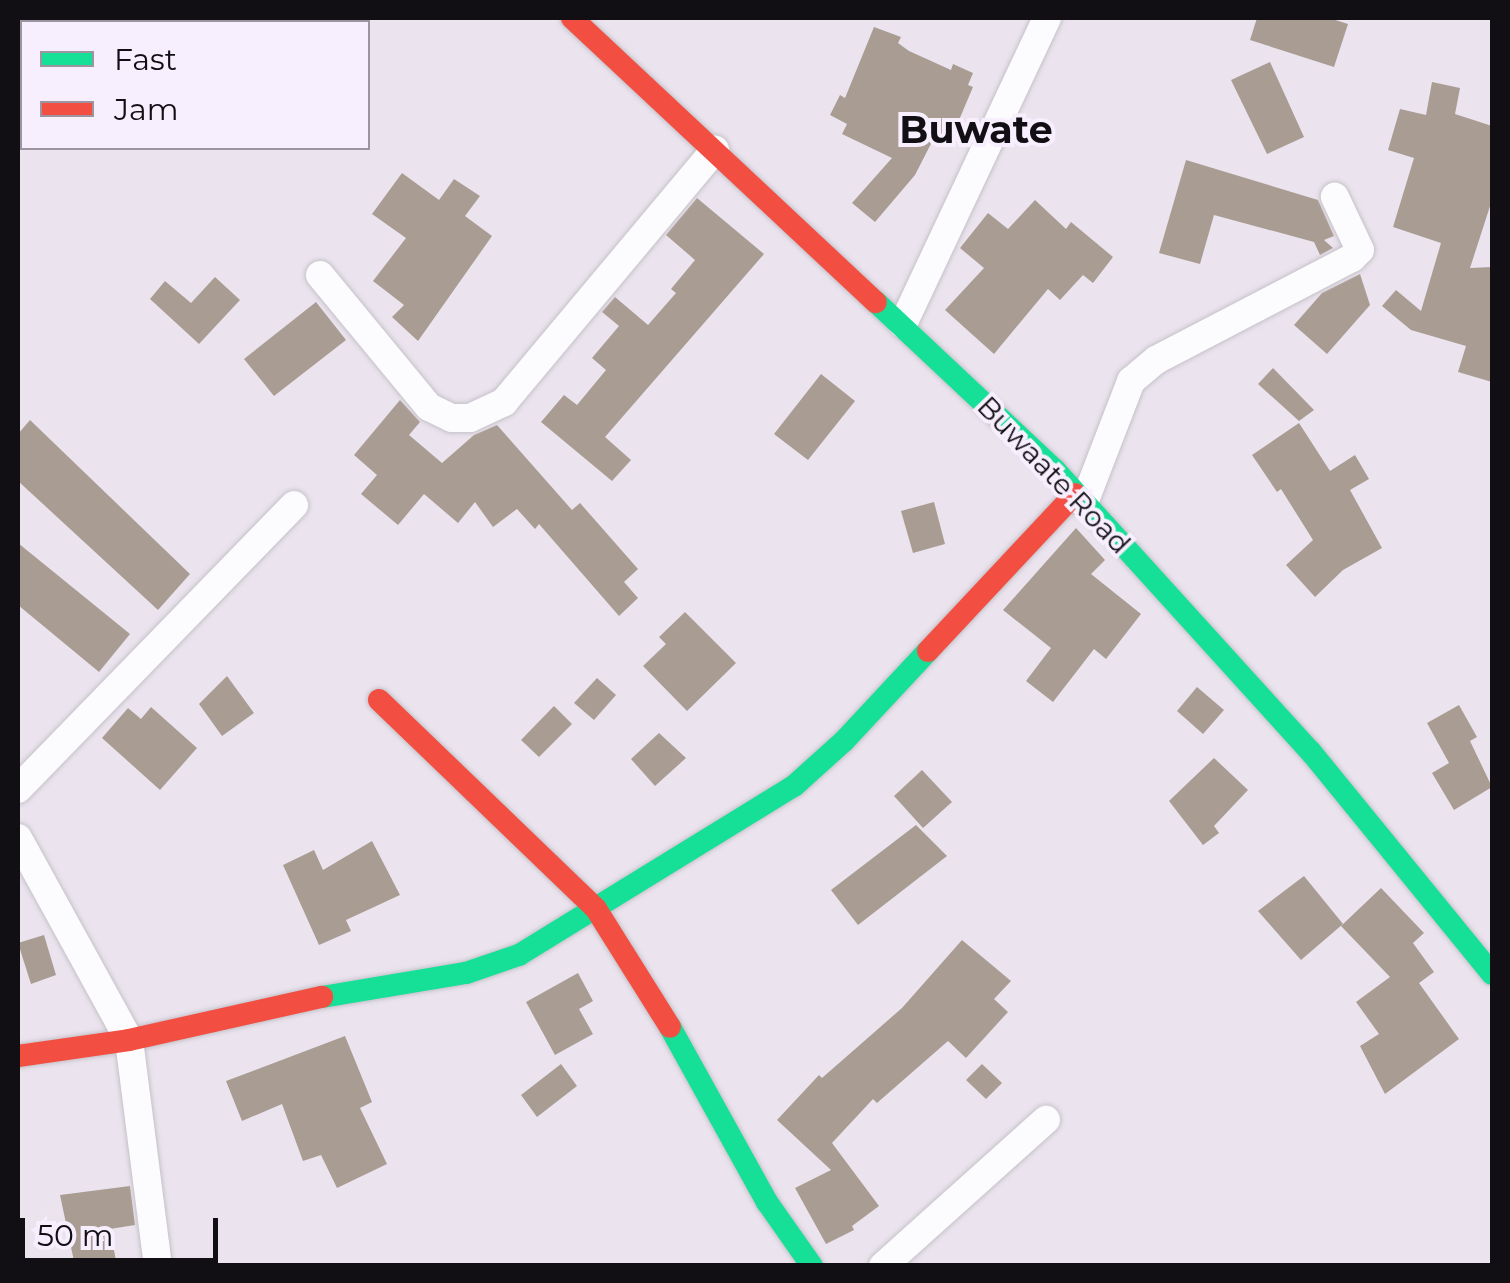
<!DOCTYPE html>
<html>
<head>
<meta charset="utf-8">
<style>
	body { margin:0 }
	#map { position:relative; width:1510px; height:1283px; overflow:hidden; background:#ebe4ef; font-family:Montserrat,sans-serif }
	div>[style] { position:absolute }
	.building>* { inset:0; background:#a99c92 }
	.roads { filter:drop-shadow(0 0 2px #c5c1c8) drop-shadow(0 0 2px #c5c1c8) }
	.street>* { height:28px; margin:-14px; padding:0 14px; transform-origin:14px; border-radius:14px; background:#fcfbfd }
	.fast>* { height:22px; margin:-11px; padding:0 11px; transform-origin:11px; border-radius:11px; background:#16e098 }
	.jam>* { height:22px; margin:-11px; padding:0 11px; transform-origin:11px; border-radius:11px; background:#f24e42 }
	span { translate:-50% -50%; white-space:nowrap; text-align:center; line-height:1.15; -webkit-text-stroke:8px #f8effe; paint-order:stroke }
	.street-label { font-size:28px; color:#110e14 }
	.district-label { font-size:38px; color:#110e14; font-weight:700 }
	.frame { position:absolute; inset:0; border:20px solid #110e14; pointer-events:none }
	.legend { position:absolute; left:20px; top:20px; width:350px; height:130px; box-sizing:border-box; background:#f8effe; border:2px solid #9c95a0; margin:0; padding:12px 18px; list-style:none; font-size:30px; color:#110e14 }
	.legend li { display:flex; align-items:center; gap:20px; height:50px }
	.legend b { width:50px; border:2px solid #9c95a0 }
	.scale { position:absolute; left:20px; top:1218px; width:198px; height:45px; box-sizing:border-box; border:5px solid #110e14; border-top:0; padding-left:12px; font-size:30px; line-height:35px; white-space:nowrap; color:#110e14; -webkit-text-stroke:8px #f8effe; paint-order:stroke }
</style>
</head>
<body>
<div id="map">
	<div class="building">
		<div style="clip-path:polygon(1257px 18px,1329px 18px,1348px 24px,1334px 67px,1250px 40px)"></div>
		<div style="clip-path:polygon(874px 27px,901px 37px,898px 43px,909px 51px,951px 70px,953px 64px,973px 73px,968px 85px,973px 87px,951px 139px,937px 132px,915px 175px,875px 222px,852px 203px,892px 158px,842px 134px,847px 124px,830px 115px,840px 95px,845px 98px)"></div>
		<div style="clip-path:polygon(1270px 62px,1304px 137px,1267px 154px,1231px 80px)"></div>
		<div style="clip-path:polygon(1432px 82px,1460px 88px,1455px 114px,1492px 126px,1492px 200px,1470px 268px,1492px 267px,1492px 382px,1458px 372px,1466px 346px,1411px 330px,1382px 306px,1396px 290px,1421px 311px,1441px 243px,1393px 227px,1414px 158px,1388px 150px,1400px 109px,1426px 115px)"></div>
		<div style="clip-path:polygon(1186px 160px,1318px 200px,1334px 236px,1324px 240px,1333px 248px,1320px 255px,1314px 242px,1214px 215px,1200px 264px,1159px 253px)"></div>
		<div style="clip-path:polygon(402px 173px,439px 200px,454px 179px,480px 196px,465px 216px,492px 236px,418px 341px,392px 317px,404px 305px,373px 281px,406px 238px,372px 214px)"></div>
		<div style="clip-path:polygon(697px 198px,764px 254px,605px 437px,631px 460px,612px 481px,541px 422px,564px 395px,577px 405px,606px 370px,592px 358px,619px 326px,602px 312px,615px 297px,648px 325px,676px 293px,671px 289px,695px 260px,666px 235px)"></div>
		<div style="clip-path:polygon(1035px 200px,1066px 229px,1071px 222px,1113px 257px,1093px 283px,1083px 275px,1060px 300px,1048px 289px,994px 354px,945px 310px,984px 268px,960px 248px,988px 213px,1008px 229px)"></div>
		<div style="clip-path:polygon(1360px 274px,1370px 305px,1327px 354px,1294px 325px,1322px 293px)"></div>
		<div style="clip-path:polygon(215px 277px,240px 300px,199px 344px,150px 299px,165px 281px,191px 303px)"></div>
		<div style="clip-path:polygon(316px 302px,346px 340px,274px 396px,244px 359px)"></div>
		<div style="clip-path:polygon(1273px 368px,1314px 410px,1299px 421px,1258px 384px)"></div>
		<div style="clip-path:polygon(821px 374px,855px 401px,808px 460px,774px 434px)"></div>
		<div style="clip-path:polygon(400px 400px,420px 422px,409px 435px,442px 463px,474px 435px,497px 425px,572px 510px,580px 503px,638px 569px,624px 582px,638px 598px,619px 616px,539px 524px,535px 529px,517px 509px,493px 527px,475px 502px,458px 523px,424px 494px,398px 525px,361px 494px,377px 475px,354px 455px)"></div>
		<div style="clip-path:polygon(30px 420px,190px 574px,158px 610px,18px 481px,18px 434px)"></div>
		<div style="clip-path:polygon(1299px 423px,1330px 471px,1355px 455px,1369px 479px,1350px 490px,1382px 548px,1343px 570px,1315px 597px,1286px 565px,1313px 540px,1281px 489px,1277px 492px,1252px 455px)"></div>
		<div style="clip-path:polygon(934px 502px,945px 544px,913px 553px,901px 511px)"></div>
		<div style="clip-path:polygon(1076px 528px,1105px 560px,1091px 574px,1141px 614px,1106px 659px,1094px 649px,1053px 702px,1026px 681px,1051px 648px,1003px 610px)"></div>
		<div style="clip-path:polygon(18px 543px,130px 634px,99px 672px,18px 605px)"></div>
		<div style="clip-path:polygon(685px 612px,736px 663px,687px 711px,643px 666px,666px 644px,659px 637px)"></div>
		<div style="clip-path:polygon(227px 676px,254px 713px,222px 736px,199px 704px)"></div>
		<div style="clip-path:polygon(597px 678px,616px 695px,594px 720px,574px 703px)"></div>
		<div style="clip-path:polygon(1197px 687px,1224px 710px,1203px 734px,1177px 711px)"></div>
		<div style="clip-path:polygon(1459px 705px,1477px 737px,1470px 741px,1492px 787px,1454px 810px,1432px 773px,1449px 763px,1427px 723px)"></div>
		<div style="clip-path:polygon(554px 706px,572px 724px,539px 757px,521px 740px)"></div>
		<div style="clip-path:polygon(151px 707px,197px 748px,160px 790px,102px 738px,128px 708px,141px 719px)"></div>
		<div style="clip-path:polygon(659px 733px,686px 758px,655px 786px,631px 759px)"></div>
		<div style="clip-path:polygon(1214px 758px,1248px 790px,1214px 826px,1219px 833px,1203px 845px,1169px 801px)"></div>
		<div style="clip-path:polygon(922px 770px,952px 802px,923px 828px,894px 796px)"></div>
		<div style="clip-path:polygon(916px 825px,947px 856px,858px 925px,831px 890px)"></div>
		<div style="clip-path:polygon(372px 841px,400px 895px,346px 920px,351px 931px,319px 945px,283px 865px,314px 850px,323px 870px)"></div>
		<div style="clip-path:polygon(1304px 876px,1343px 924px,1301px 960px,1258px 911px)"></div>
		<div style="clip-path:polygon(1381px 888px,1424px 933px,1413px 943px,1434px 972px,1419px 983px,1459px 1039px,1385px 1094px,1360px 1046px,1379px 1034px,1356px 1002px,1390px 977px,1341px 926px)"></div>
		<div style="clip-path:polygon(44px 935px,56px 975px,31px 984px,18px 943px)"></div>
		<div style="clip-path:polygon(962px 940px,1011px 981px,994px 999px,1008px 1012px,966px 1058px,948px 1041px,877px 1103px,873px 1099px,832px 1143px,879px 1206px,852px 1226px,854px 1230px,826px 1244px,795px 1188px,831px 1170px,777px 1120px,819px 1075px,822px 1078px,902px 1008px)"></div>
		<div style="clip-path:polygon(578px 973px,593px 1001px,579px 1009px,593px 1034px,555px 1055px,526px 1002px)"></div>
		<div style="clip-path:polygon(345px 1036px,372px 1102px,360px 1108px,387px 1164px,337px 1188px,321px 1155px,303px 1161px,282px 1104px,242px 1121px,226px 1081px)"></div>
		<div style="clip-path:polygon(561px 1064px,577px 1086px,537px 1117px,521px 1095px)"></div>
		<div style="clip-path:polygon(982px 1064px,1002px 1083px,986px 1099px,966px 1080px)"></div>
		<div style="clip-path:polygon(130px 1186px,135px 1225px,110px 1229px,117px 1266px,75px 1266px,60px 1195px)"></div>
	</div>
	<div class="roads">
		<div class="street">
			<div style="left:320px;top:275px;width:171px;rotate:50.5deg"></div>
			<div style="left:429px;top:407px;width:25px;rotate:26deg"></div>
			<div style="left:452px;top:418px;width:18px"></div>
			<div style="left:470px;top:418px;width:38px;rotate:-25deg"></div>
			<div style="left:504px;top:402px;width:329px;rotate:-50.1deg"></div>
			<div style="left:903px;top:324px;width:338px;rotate:-64.8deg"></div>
			<div style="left:1084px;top:503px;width:131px;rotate:-68.9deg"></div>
			<div style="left:1131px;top:381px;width:33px;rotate:-40deg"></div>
			<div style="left:1156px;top:360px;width:221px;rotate:-27.5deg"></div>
			<div style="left:1352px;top:258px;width:11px;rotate:-45deg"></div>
			<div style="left:1360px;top:250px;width:59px;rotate:-115.3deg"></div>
			<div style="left:18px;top:789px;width:396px;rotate:-45.8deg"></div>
			<div style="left:18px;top:838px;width:230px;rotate:61.2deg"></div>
			<div style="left:129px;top:1040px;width:228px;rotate:82.7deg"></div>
			<div style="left:883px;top:1266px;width:219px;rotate:-41.9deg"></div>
		</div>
		<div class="fast">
			<div style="left:876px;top:302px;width:245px;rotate:43.2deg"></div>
			<div style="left:1055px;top:470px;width:381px;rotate:47.8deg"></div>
			<div style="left:1311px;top:752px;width:286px;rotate:50.8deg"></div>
			<div style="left:322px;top:997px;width:146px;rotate:-9.5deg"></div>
			<div style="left:466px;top:973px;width:56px;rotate:-18.8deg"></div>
			<div style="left:519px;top:955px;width:323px;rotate:-31.6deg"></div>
			<div style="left:794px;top:786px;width:67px;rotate:-42deg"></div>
			<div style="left:844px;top:741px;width:123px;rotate:-47deg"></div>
			<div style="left:670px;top:1027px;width:200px;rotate:61deg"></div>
			<div style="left:767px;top:1202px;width:78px;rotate:54.9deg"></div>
		</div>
		<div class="jam">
			<div style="left:572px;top:18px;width:416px;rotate:43.1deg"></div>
			<div style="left:928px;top:651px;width:215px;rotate:-46.9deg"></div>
			<div style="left:379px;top:700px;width:301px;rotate:43.9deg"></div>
			<div style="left:596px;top:909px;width:139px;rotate:57.9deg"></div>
			<div style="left:18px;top:1056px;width:112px;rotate:-8.2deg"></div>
			<div style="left:129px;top:1040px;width:198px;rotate:-12.6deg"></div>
		</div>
	</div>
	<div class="street-label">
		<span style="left:1054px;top:475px;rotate:46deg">Buwaate Road</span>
	</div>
	<div class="district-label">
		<span style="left:976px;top:130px">Buwate</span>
	</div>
	<div class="frame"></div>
	<ul class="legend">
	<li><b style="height:12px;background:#16e098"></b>Fast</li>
	<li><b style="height:12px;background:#f24e42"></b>Jam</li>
	</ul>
	<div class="scale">50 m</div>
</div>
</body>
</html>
